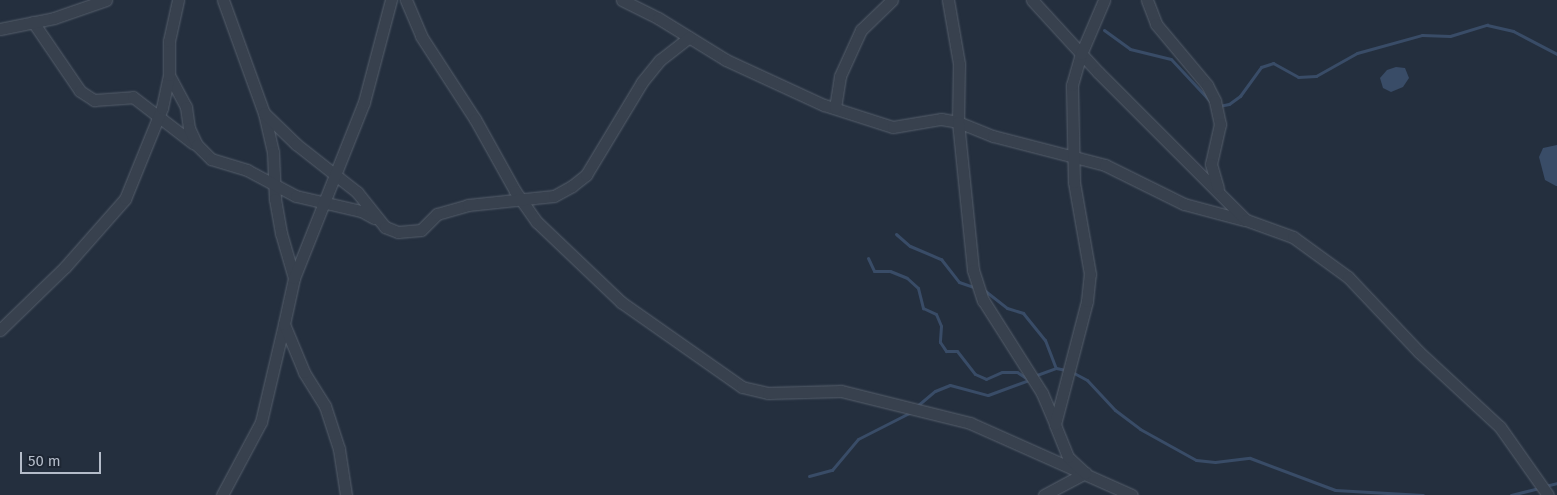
<!DOCTYPE html>
<html>
<head>
<meta charset="utf-8">
<style>
	body { margin:0 }
	#map { position:relative; width:1557px; height:495px; overflow:hidden; background:#242f3e; font-family:"Fira Sans",sans-serif }
	div>[style] { position:absolute }
	.water>* { inset:0; background:#394c67 }
	.stream>* { height:3px; margin:-1.5px; padding:0 1.5px; transform-origin:1.5px; border-radius:1.5px; background:#394c67 }
	.roads { filter:drop-shadow(0 0 1px #565f6c) drop-shadow(0 0 1px #565f6c) }
	.minor>* { height:11px; margin:-5.5px; padding:0 5.5px; transform-origin:5.5px; border-radius:5.5px; background:#38414e }
	span { translate:-50% -50%; white-space:nowrap; text-align:center; line-height:1.15; -webkit-text-stroke:4px #1d2633; paint-order:stroke }
	.scale { position:absolute; left:20px; top:452px; width:81px; height:22px; box-sizing:border-box; border:2px solid #b4bcc9; border-top:0; padding-left:6px; font-size:15px; line-height:18px; white-space:nowrap; color:#b4bcc9; -webkit-text-stroke:4px #1d2633; paint-order:stroke }
</style>
</head>
<body>
<div id="map">
	<div class="water">
		<div style="clip-path:polygon(1396px 67px,1405px 68px,1409px 78px,1403px 87px,1391px 92px,1383px 88px,1380px 78px,1387px 70px)"></div>
		<div style="clip-path:polygon(1557px 145px,1557px 186px,1556px 186px,1545px 180px,1539px 157px,1543px 148px)"></div>
	</div>
	<div class="stream">
		<div style="left:1104px;top:30px;width:32px;rotate:36deg"></div>
		<div style="left:1130px;top:49px;width:42px;rotate:13.7deg"></div>
		<div style="left:1171px;top:59px;width:57px;rotate:47.1deg"></div>
		<div style="left:1219px;top:106px;width:10px;rotate:-11deg"></div>
		<div style="left:1229px;top:104px;width:14px;rotate:-36deg"></div>
		<div style="left:1240px;top:96px;width:36px;rotate:-54deg"></div>
		<div style="left:1261px;top:67px;width:13px;rotate:-18deg"></div>
		<div style="left:1273px;top:63px;width:29px;rotate:29deg"></div>
		<div style="left:1298px;top:77px;width:18px;rotate:-3deg"></div>
		<div style="left:1316px;top:76px;width:47px;rotate:-29.3deg"></div>
		<div style="left:1357px;top:53px;width:67px;rotate:-15.5deg"></div>
		<div style="left:1422px;top:35px;width:28px;rotate:2deg"></div>
		<div style="left:1450px;top:36px;width:39px;rotate:-17deg"></div>
		<div style="left:1487px;top:25px;width:27px;rotate:13deg"></div>
		<div style="left:1513px;top:31px;width:50px;rotate:27.6deg"></div>
		<div style="left:896px;top:234px;width:18px;rotate:41deg"></div>
		<div style="left:910px;top:246px;width:34px;rotate:23deg"></div>
		<div style="left:941px;top:259px;width:29px;rotate:52deg"></div>
		<div style="left:959px;top:282px;width:18px;rotate:19deg"></div>
		<div style="left:868px;top:258px;width:14px;rotate:65deg"></div>
		<div style="left:874px;top:271px;width:16px"></div>
		<div style="left:890px;top:271px;width:18px;rotate:22deg"></div>
		<div style="left:907px;top:278px;width:15px;rotate:42deg"></div>
		<div style="left:918px;top:288px;width:21px;rotate:76deg"></div>
		<div style="left:923px;top:308px;width:14px;rotate:25deg"></div>
		<div style="left:936px;top:314px;width:13px;rotate:67deg"></div>
		<div style="left:941px;top:326px;width:16px;rotate:94deg"></div>
		<div style="left:940px;top:342px;width:11px;rotate:56deg"></div>
		<div style="left:946px;top:351px;width:11px"></div>
		<div style="left:957px;top:351px;width:29px;rotate:52deg"></div>
		<div style="left:975px;top:374px;width:12px;rotate:24deg"></div>
		<div style="left:986px;top:379px;width:17px;rotate:-24deg"></div>
		<div style="left:1002px;top:372px;width:15px"></div>
		<div style="left:1017px;top:372px;width:14px;rotate:34deg"></div>
		<div style="left:984px;top:290px;width:29px;rotate:38deg"></div>
		<div style="left:1007px;top:308px;width:17px;rotate:17deg"></div>
		<div style="left:1023px;top:313px;width:35px;rotate:51deg"></div>
		<div style="left:1045px;top:340px;width:30px;rotate:69deg"></div>
		<div style="left:1072px;top:372px;width:17px;rotate:28deg"></div>
		<div style="left:1087px;top:380px;width:41px;rotate:47deg"></div>
		<div style="left:1115px;top:410px;width:31px;rotate:37deg"></div>
		<div style="left:1140px;top:429px;width:64px;rotate:29deg"></div>
		<div style="left:1196px;top:460px;width:19px;rotate:6deg"></div>
		<div style="left:1215px;top:462px;width:35px;rotate:-7deg"></div>
		<div style="left:1250px;top:458px;width:91px;rotate:20.6deg"></div>
		<div style="left:1335px;top:490px;width:88px;rotate:3.3deg"></div>
		<div style="left:1034px;top:376px;width:23px;rotate:-20deg"></div>
		<div style="left:1056px;top:368px;width:10px;rotate:11deg"></div>
		<div style="left:917px;top:406px;width:23px;rotate:-40deg"></div>
		<div style="left:935px;top:391px;width:16px;rotate:-22deg"></div>
		<div style="left:950px;top:385px;width:39px;rotate:15deg"></div>
		<div style="left:988px;top:395px;width:44px;rotate:-20.1deg"></div>
		<div style="left:809px;top:476px;width:24px;rotate:-15deg"></div>
		<div style="left:832px;top:470px;width:40px;rotate:-50deg"></div>
		<div style="left:858px;top:439px;width:59px;rotate:-27deg"></div>
		<div style="left:1545px;top:486px;width:12px;rotate:-14deg"></div>
		<div style="left:1511px;top:495px;width:29px;rotate:-14deg"></div>
	</div>
	<div class="roads">
		<div class="minor">
			<div style="left:223px;top:0;width:120px;rotate:70.1deg"></div>
			<div style="left:264px;top:113px;width:40px;rotate:77deg"></div>
			<div style="left:273px;top:152px;width:47px;rotate:87.6deg"></div>
			<div style="left:275px;top:199px;width:35px;rotate:80deg"></div>
			<div style="left:281px;top:233px;width:47px;rotate:73.9deg"></div>
			<div style="left:406px;top:0;width:39px;rotate:67deg"></div>
			<div style="left:421px;top:36px;width:99px;rotate:57deg"></div>
			<div style="left:475px;top:119px;width:82px;rotate:60.9deg"></div>
			<div style="left:515px;top:191px;width:38px;rotate:55deg"></div>
			<div style="left:537px;top:222px;width:116px;rotate:43.6deg"></div>
			<div style="left:621px;top:302px;width:148px;rotate:35.1deg"></div>
			<div style="left:742px;top:387px;width:27px;rotate:13deg"></div>
			<div style="left:768px;top:393px;width:73px;rotate:-1.6deg"></div>
			<div style="left:841px;top:391px;width:133px;rotate:13.9deg"></div>
			<div style="left:970px;top:423px;width:177px;rotate:24deg"></div>
			<div style="left:622px;top:0;width:40px;rotate:26.6deg"></div>
			<div style="left:658px;top:18px;width:80px;rotate:31.7deg"></div>
			<div style="left:726px;top:60px;width:108px;rotate:24.7deg"></div>
			<div style="left:824px;top:105px;width:72px;rotate:17.7deg"></div>
			<div style="left:893px;top:127px;width:49px;rotate:-9.5deg"></div>
			<div style="left:941px;top:119px;width:17px;rotate:10deg"></div>
			<div style="left:958px;top:122px;width:38px;rotate:22deg"></div>
			<div style="left:993px;top:136px;width:116px;rotate:14.5deg"></div>
			<div style="left:1105px;top:165px;width:88px;rotate:26.3deg"></div>
			<div style="left:1184px;top:204px;width:62px;rotate:14.9deg"></div>
			<div style="left:948px;top:0;width:65px;rotate:80.2deg"></div>
			<div style="left:959px;top:64px;width:58px;rotate:91deg"></div>
			<div style="left:958px;top:122px;width:149px;rotate:84.2deg"></div>
			<div style="left:973px;top:270px;width:32px;rotate:72deg"></div>
			<div style="left:983px;top:300px;width:110px;rotate:57.6deg"></div>
			<div style="left:1042px;top:393px;width:34px;rotate:67deg"></div>
			<div style="left:1032px;top:0;width:98px;rotate:47.5deg"></div>
			<div style="left:1098px;top:72px;width:209px;rotate:45deg"></div>
			<div style="left:1246px;top:220px;width:50px;rotate:19.9deg"></div>
			<div style="left:1293px;top:237px;width:68px;rotate:36deg"></div>
			<div style="left:1348px;top:277px;width:103px;rotate:46.6deg"></div>
			<div style="left:1419px;top:352px;width:110px;rotate:42.8deg"></div>
			<div style="left:1500px;top:427px;width:83px;rotate:54.8deg"></div>
			<div style="left:1147px;top:0;width:26px;rotate:69deg"></div>
			<div style="left:1156px;top:24px;width:80px;rotate:50.1deg"></div>
			<div style="left:1207px;top:85px;width:18px;rotate:63deg"></div>
			<div style="left:1215px;top:101px;width:24px;rotate:78deg"></div>
			<div style="left:1220px;top:124px;width:41px;rotate:102.7deg"></div>
			<div style="left:1211px;top:164px;width:25px;rotate:74deg"></div>
			<div style="left:33px;top:22px;width:83px;rotate:55.7deg"></div>
			<div style="left:80px;top:91px;width:17px;rotate:33deg"></div>
			<div style="left:94px;top:100px;width:39px;rotate:-4deg"></div>
			<div style="left:133px;top:97px;width:76px;rotate:37.5deg"></div>
			<div style="left:0;top:29px;width:55px;rotate:-11.5deg"></div>
			<div style="left:54px;top:18px;width:55px;rotate:-19.1deg"></div>
			<div style="left:169px;top:75px;width:36px;rotate:62deg"></div>
			<div style="left:186px;top:107px;width:21px;rotate:82deg"></div>
			<div style="left:189px;top:128px;width:19px;rotate:65deg"></div>
			<div style="left:197px;top:145px;width:20px;rotate:45deg"></div>
			<div style="left:211px;top:159px;width:38px;rotate:17deg"></div>
			<div style="left:247px;top:170px;width:55px;rotate:28deg"></div>
			<div style="left:296px;top:196px;width:67px;rotate:13deg"></div>
			<div style="left:361px;top:211px;width:15px;rotate:28deg"></div>
			<div style="left:835px;top:108px;width:32px;rotate:-81deg"></div>
			<div style="left:840px;top:76px;width:51px;rotate:-65.5deg"></div>
			<div style="left:861px;top:30px;width:43px;rotate:-44.1deg"></div>
			<div style="left:264px;top:113px;width:45px;rotate:44.1deg"></div>
			<div style="left:296px;top:144px;width:78px;rotate:38.2deg"></div>
			<div style="left:357px;top:192px;width:45px;rotate:51.3deg"></div>
			<div style="left:385px;top:227px;width:14px;rotate:21deg"></div>
			<div style="left:398px;top:232px;width:23px;rotate:-5deg"></div>
			<div style="left:421px;top:230px;width:23px;rotate:-45deg"></div>
			<div style="left:437px;top:214px;width:32px;rotate:-16deg"></div>
			<div style="left:468px;top:205px;width:86px;rotate:-6deg"></div>
			<div style="left:554px;top:196px;width:21px;rotate:-29deg"></div>
			<div style="left:572px;top:186px;width:18px;rotate:-38deg"></div>
			<div style="left:586px;top:175px;width:109px;rotate:-58.9deg"></div>
			<div style="left:642px;top:82px;width:28px;rotate:-51deg"></div>
			<div style="left:660px;top:60px;width:37px;rotate:-38deg"></div>
			<div style="left:0;top:330px;width:91px;rotate:-44.1deg"></div>
			<div style="left:65px;top:267px;width:91px;rotate:-48.6deg"></div>
			<div style="left:125px;top:199px;width:98px;rotate:-67.9deg"></div>
			<div style="left:162px;top:108px;width:34px;rotate:-78deg"></div>
			<div style="left:169px;top:75px;width:34px;rotate:-90deg"></div>
			<div style="left:169px;top:41px;width:42px;rotate:-77.6deg"></div>
			<div style="left:222px;top:495px;width:83px;rotate:-61.9deg"></div>
			<div style="left:261px;top:422px;width:101px;rotate:-76.8deg"></div>
			<div style="left:346px;top:495px;width:47px;rotate:-98.7deg"></div>
			<div style="left:339px;top:449px;width:45px;rotate:-108deg"></div>
			<div style="left:325px;top:406px;width:40px;rotate:-122deg"></div>
			<div style="left:304px;top:372px;width:52px;rotate:-112.6deg"></div>
			<div style="left:284px;top:324px;width:47px;rotate:-77.7deg"></div>
			<div style="left:294px;top:278px;width:189px;rotate:-68.3deg"></div>
			<div style="left:364px;top:102px;width:106px;rotate:-75.2deg"></div>
			<div style="left:1044px;top:495px;width:47px;rotate:-28.2deg"></div>
			<div style="left:1085px;top:473px;width:23px;rotate:-137deg"></div>
			<div style="left:1068px;top:457px;width:35px;rotate:-112deg"></div>
			<div style="left:1055px;top:424px;width:127px;rotate:-75.4deg"></div>
			<div style="left:1087px;top:301px;width:27px;rotate:-84deg"></div>
			<div style="left:1090px;top:274px;width:93px;rotate:-99.9deg"></div>
			<div style="left:1074px;top:182px;width:97px;rotate:-91.2deg"></div>
			<div style="left:1072px;top:85px;width:32px;rotate:-74deg"></div>
			<div style="left:1081px;top:54px;width:59px;rotate:-66.9deg"></div>
		</div>
	</div>
	<div class="scale">50 m</div>
</div>
</body>
</html>
